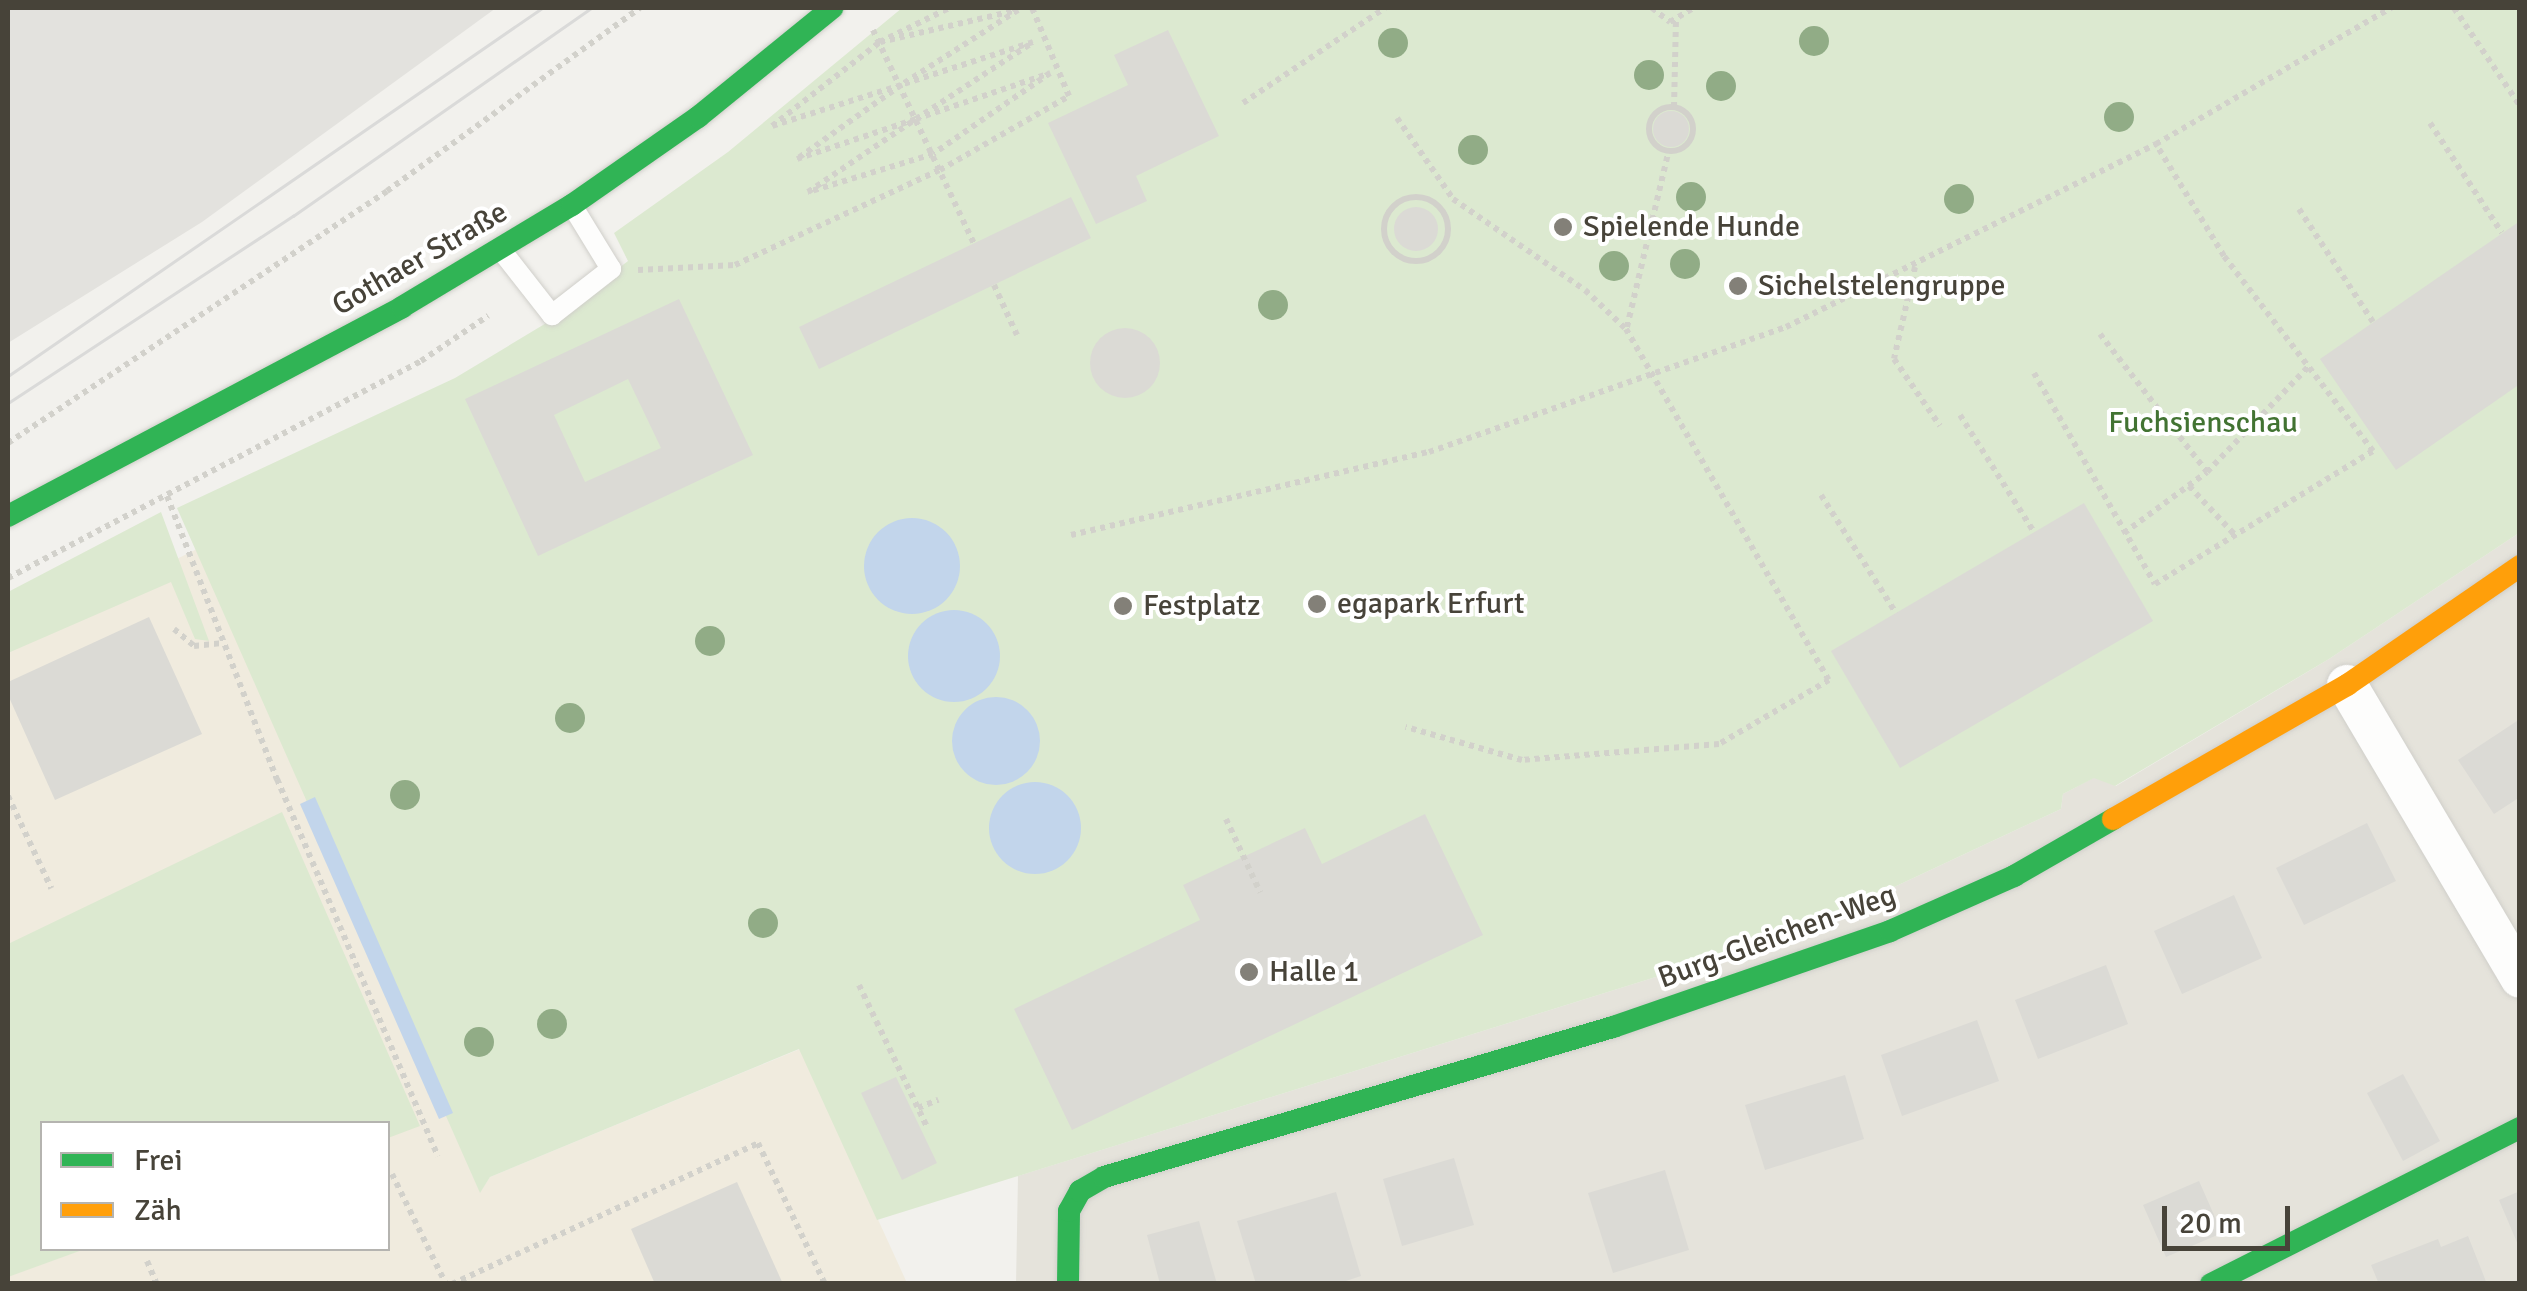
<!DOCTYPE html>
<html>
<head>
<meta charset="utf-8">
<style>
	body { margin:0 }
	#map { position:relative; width:2527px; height:1291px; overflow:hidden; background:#f2f1ed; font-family:Signika,sans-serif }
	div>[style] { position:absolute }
	.residential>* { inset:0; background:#e5e3db }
	.commercial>* { inset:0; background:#f0ebde }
	.green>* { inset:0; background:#dce9d0 }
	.parking>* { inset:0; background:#e3e2de }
	.water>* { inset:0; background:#c2d5eb }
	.round { border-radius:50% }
	.building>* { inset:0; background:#dbdad5 }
	.path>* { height:6px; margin-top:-3px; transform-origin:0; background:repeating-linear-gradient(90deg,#d2d1cb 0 5px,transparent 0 10px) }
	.path>.ring { margin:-3px; padding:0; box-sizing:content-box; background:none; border:6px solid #d2d1cb; border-radius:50% }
	.roads { filter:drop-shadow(0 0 2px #d0cfca) drop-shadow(0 0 2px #d0cfca) }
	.lane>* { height:20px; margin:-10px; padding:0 10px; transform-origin:10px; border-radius:10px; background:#fdfdfc }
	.street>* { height:40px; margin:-20px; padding:0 20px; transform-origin:20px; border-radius:20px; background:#fdfdfc }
	.fast>* { height:22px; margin:-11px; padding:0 11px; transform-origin:11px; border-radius:11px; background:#30b455 }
	.slow>* { height:22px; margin:-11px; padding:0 11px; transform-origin:11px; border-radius:11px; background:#ff9f0a }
	.tram>* { height:2.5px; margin:-1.25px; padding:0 1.25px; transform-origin:1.25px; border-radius:1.25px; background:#dadad9 }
	.trees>* { width:30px; height:30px; margin:-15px; border-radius:50%; background:#91ac86 }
	.dots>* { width:28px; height:28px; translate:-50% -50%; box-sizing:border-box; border:5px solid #fff; border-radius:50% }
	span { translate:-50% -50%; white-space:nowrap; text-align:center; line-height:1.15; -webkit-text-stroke:8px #fff; paint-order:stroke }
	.poi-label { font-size:30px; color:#474339 }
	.left { translate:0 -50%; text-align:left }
	.street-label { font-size:30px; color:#474339 }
	.park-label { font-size:30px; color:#427332 }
	.frame { position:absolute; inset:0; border:10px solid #474339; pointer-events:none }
	.legend { position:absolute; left:40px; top:1121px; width:350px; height:130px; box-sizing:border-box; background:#fff; border:2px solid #b5b4b0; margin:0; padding:12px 18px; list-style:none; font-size:30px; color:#474339 }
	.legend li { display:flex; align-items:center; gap:20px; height:50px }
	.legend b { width:50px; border:2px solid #b5b4b0 }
	.scale { position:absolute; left:2162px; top:1206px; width:128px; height:45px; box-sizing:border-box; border:5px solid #474339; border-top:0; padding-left:12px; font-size:30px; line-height:35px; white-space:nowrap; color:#474339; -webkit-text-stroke:8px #fff; paint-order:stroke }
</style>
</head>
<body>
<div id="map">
	<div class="residential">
		<div style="clip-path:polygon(2519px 533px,2519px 1283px,1016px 1284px,1018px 1176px,1720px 957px,1892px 888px,2061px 809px,2063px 794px,2095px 777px,2116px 786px,2329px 659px)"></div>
	</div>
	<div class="commercial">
		<div style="clip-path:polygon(evenodd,197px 549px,480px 1192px,490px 1177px,800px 1049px,907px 1283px,8px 1284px,8px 642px,197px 549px,42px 1124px,388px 1124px,388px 1248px,42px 1248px,42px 1124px)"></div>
	</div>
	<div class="green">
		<div style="clip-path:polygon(902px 8px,2519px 8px,2519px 533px,2329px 659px,2115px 786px,2094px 778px,2063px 794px,2061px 809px,1892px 888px,1720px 957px,877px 1220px,799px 1049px,490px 1177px,480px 1193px,177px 508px,455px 378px,553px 319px,628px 261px,614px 233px,728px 152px)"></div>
		<div style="clip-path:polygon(161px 512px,209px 641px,195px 639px,171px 582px,8px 653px,8px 592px)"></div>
		<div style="clip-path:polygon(282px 812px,420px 1126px,388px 1138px,388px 1124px,42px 1124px,42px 1248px,85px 1249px,8px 1277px,8px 944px)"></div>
	</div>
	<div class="parking">
		<div style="clip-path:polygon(8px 8px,496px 8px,202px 222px,8px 343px)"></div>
	</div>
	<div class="water">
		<div class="round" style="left:864px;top:518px;width:96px;height:96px"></div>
		<div class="round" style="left:908px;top:610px;width:92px;height:92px"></div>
		<div class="round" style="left:952px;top:697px;width:88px;height:88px"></div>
		<div class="round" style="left:989px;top:782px;width:92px;height:92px"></div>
		<div style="clip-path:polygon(315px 797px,453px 1113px,439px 1119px,300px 804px)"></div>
	</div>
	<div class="building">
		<div style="clip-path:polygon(1168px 30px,1219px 136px,1136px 176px,1147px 201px,1096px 224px,1048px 123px,1128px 85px,1114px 55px)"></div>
		<div class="round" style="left:1653px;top:111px;width:36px;height:36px"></div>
		<div style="clip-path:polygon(1071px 197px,1091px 238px,819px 369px,799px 327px)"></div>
		<div class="round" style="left:1394px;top:207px;width:44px;height:44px"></div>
		<div style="clip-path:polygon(2520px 221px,2520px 384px,2396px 470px,2320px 359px)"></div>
		<div style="clip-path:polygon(evenodd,679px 299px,753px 455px,538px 556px,465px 399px,679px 299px,628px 379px,661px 448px,585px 482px,554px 415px,628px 379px)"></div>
		<div class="round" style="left:1090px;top:328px;width:70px;height:70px"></div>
		<div style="clip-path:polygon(2084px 503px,2153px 621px,1900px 768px,1831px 651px)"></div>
		<div style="clip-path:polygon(149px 617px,202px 734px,55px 800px,8px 695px,8px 682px)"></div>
		<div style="clip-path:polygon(2520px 719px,2520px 797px,2494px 814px,2458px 760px)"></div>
		<div style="clip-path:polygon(1425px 814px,1483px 935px,1072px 1130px,1014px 1009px,1200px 920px,1183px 885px,1305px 828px,1322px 864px)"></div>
		<div style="clip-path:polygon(2367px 823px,2396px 881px,2304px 925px,2276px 868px)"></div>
		<div style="clip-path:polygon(2234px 895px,2262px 958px,2182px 994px,2154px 931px)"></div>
		<div style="clip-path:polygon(2106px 965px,2128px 1024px,2038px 1059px,2015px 1000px)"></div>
		<div style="clip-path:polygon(1977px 1020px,1999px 1081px,1902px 1116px,1881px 1055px)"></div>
		<div style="clip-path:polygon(2403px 1074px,2440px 1141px,2403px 1161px,2367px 1093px)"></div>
		<div style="clip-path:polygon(1845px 1075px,1864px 1139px,1765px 1170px,1745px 1105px)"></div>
		<div style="clip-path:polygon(896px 1077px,937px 1163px,902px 1180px,861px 1093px)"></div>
		<div style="clip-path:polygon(1454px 1158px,1474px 1225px,1402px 1246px,1383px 1179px)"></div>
		<div style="clip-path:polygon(1665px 1170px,1689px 1250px,1613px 1273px,1588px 1193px)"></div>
		<div style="clip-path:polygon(2199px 1181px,2222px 1233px,2166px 1257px,2143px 1205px)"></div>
		<div style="clip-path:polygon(737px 1182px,783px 1284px,655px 1284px,631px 1229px)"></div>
		<div style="clip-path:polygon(2520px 1191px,2520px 1247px,2519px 1247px,2499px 1200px)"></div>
		<div style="clip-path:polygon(1336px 1192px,1361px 1276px,1337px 1284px,1256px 1284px,1237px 1221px)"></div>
		<div style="clip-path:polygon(1199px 1221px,1217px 1284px,1160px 1284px,1147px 1235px)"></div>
		<div style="clip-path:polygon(2468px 1236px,2487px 1284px,2379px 1284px,2371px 1265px,2438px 1239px,2441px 1247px)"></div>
	</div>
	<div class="path">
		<div style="left:1652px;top:8px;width:23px;rotate:38deg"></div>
		<div style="left:1670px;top:22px;width:27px;rotate:-31deg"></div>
		<div style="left:2454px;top:8px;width:118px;rotate:56deg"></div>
		<div style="left:873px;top:30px;width:237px;rotate:64.7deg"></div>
		<div style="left:880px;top:42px;width:142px;rotate:-13.1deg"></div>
		<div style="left:1018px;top:10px;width:139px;rotate:147.3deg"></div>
		<div style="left:901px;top:85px;width:128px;rotate:144.6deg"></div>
		<div style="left:797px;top:159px;width:126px;rotate:-18.6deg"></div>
		<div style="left:916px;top:119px;width:142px;rotate:-18.9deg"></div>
		<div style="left:1050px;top:73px;width:142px;rotate:145.3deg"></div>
		<div style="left:933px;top:154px;width:131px;rotate:163.1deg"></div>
		<div style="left:808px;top:192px;width:130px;rotate:-34.1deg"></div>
		<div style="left:916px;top:119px;width:140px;rotate:-33.3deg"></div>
		<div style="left:1033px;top:42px;width:139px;rotate:162deg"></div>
		<div style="left:901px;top:85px;width:135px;rotate:162.4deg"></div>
		<div style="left:772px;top:126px;width:137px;rotate:-37.9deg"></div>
		<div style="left:880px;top:42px;width:77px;rotate:-26.2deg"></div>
		<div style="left:1243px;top:103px;width:171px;rotate:-33.8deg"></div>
		<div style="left:1674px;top:107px;width:86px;rotate:-88.7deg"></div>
		<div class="ring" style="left:1649px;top:107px;width:38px;height:38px"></div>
		<div style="left:1397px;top:118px;width:98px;rotate:55.3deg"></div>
		<div style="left:1453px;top:199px;width:160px;rotate:34.6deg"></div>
		<div style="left:1585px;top:290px;width:57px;rotate:43.6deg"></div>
		<div style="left:1626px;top:329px;width:405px;rotate:60deg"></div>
		<div style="left:1829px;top:680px;width:127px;rotate:149.8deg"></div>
		<div style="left:1719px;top:744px;width:198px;rotate:175.4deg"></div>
		<div style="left:1522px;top:760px;width:121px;rotate:-164.1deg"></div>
		<div style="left:2430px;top:123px;width:131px;rotate:56.8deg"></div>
		<div class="ring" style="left:1384px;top:197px;width:58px;height:58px"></div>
		<div style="left:2299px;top:209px;width:135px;rotate:56.8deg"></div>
		<div style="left:1915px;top:267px;width:94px;rotate:102.9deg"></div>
		<div style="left:1894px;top:359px;width:81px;rotate:55.5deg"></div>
		<div style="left:638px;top:270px;width:97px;rotate:-3deg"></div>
		<div style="left:735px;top:265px;width:226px;rotate:-24.9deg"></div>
		<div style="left:940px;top:170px;width:149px;rotate:-29.8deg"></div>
		<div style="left:1069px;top:96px;width:95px;rotate:-112.8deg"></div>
		<div style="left:994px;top:285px;width:55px;rotate:65.3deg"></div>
		<div style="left:1627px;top:327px;width:182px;rotate:-76.7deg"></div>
		<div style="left:2100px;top:334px;width:175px;rotate:52.2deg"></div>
		<div style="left:2034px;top:373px;width:243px;rotate:60.2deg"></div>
		<div style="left:2155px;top:584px;width:255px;rotate:-31.4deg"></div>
		<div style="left:2373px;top:451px;width:245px;rotate:-127.4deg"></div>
		<div style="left:2224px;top:256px;width:131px;rotate:-121.3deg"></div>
		<div style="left:1960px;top:415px;width:138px;rotate:57.7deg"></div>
		<div style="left:8px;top:443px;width:455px;rotate:-33.6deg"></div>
		<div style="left:387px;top:191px;width:312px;rotate:-35.9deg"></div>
		<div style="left:2189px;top:486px;width:67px;rotate:46.8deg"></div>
		<div style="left:1821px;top:495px;width:140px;rotate:57.6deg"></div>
		<div style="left:167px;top:496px;width:304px;rotate:68.8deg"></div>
		<div style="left:277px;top:779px;width:410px;rotate:66.9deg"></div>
		<div style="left:2124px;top:533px;width:103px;rotate:-36.3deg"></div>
		<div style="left:2207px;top:472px;width:147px;rotate:-46.1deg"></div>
		<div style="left:1071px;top:535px;width:367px;rotate:-13.1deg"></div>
		<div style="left:1429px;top:452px;width:378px;rotate:-19.3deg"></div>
		<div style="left:1786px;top:327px;width:413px;rotate:-26.3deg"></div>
		<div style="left:2156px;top:144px;width:272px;rotate:-30.1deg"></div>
		<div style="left:8px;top:578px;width:467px;rotate:-27.7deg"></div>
		<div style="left:421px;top:361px;width:81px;rotate:-33.9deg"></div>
		<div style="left:174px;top:629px;width:26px;rotate:40deg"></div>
		<div style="left:194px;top:646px;width:30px;rotate:-6deg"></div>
		<div style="left:8px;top:796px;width:102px;rotate:64.9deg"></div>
		<div style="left:1226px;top:819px;width:81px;rotate:65deg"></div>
		<div style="left:859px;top:985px;width:157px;rotate:64.4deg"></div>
		<div style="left:918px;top:1108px;width:22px;rotate:-22deg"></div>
		<div style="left:392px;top:1174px;width:123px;rotate:63.9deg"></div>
		<div style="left:147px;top:1261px;width:25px;rotate:67deg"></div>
		<div style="left:452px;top:1284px;width:337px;rotate:-24.7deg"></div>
		<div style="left:758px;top:1143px;width:156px;rotate:64.6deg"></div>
	</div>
	<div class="roads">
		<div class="lane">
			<div style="left:501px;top:250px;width:83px;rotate:51.9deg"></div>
			<div style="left:552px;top:315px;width:75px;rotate:-37.9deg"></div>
			<div style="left:611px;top:269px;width:73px;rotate:-121.5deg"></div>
		</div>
		<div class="street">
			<div style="left:2347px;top:685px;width:340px;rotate:59.4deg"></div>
		</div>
		<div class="fast">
			<div style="left:8px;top:516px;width:446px;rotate:-27.9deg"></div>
			<div style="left:402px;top:307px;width:198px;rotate:-31deg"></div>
			<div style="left:572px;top:205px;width:154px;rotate:-34.9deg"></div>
			<div style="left:698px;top:117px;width:173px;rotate:-39.1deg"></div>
			<div style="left:1068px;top:1284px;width:73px;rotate:-89.2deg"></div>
			<div style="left:1069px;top:1211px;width:23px;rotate:-61deg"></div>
			<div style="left:1080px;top:1191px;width:28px;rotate:-30deg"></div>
			<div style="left:1104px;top:1177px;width:531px;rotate:-16.42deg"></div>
			<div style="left:1613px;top:1027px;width:293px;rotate:-19.1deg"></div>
			<div style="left:1890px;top:931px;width:136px;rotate:-23.9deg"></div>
			<div style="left:2014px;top:876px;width:114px;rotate:-29.9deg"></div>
			<div style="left:2211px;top:1284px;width:346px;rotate:-26.8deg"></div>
		</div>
		<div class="slow">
			<div style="left:2113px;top:819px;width:270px;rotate:-29.8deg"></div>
			<div style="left:2347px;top:685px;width:210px;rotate:-34.5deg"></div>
		</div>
	</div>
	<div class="tram">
		<div style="left:8px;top:376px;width:649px;rotate:-34.57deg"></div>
		<div style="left:8px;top:403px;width:341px;rotate:-33.3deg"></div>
		<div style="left:293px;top:216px;width:363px;rotate:-34.9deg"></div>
	</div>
	<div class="trees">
		<div style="left:1814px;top:41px"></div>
		<div style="left:1393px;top:43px"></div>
		<div style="left:1649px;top:75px"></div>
		<div style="left:1721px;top:86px"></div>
		<div style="left:2119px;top:117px"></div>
		<div style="left:1473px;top:150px"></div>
		<div style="left:1691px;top:197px"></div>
		<div style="left:1959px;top:199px"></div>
		<div style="left:1685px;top:264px"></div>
		<div style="left:1614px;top:266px"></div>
		<div style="left:1273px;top:305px"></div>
		<div style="left:710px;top:641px"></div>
		<div style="left:570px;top:718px"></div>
		<div style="left:405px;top:795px"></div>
		<div style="left:763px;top:923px"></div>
		<div style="left:552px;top:1024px"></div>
		<div style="left:479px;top:1042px"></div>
	</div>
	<div class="dots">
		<div style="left:1563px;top:227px;background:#838078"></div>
		<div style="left:1738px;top:286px;background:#838078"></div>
		<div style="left:1317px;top:604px;background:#838078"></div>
		<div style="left:1123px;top:606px;background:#838078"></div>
		<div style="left:1249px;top:972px;background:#838078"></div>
	</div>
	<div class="poi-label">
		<span class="left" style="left:1583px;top:227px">Spielende Hunde</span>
		<span class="left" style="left:1758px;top:286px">Sichelstelengruppe</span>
		<span class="left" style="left:1337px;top:604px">egapark Erfurt</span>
		<span class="left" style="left:1143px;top:606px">Festplatz</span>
		<span class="left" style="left:1269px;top:972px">Halle 1</span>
	</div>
	<div class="street-label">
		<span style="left:420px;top:259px;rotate:-30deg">Gothaer Straße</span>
		<span style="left:1777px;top:937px;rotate:-20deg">Burg-Gleichen-Weg</span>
	</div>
	<div class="park-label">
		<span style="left:2203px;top:423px">Fuchsienschau</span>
	</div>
	<div class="frame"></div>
	<ul class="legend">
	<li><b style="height:12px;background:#30b455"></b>Frei</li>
	<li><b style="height:12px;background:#ff9f0a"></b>Zäh</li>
	</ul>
	<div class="scale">20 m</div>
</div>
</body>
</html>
